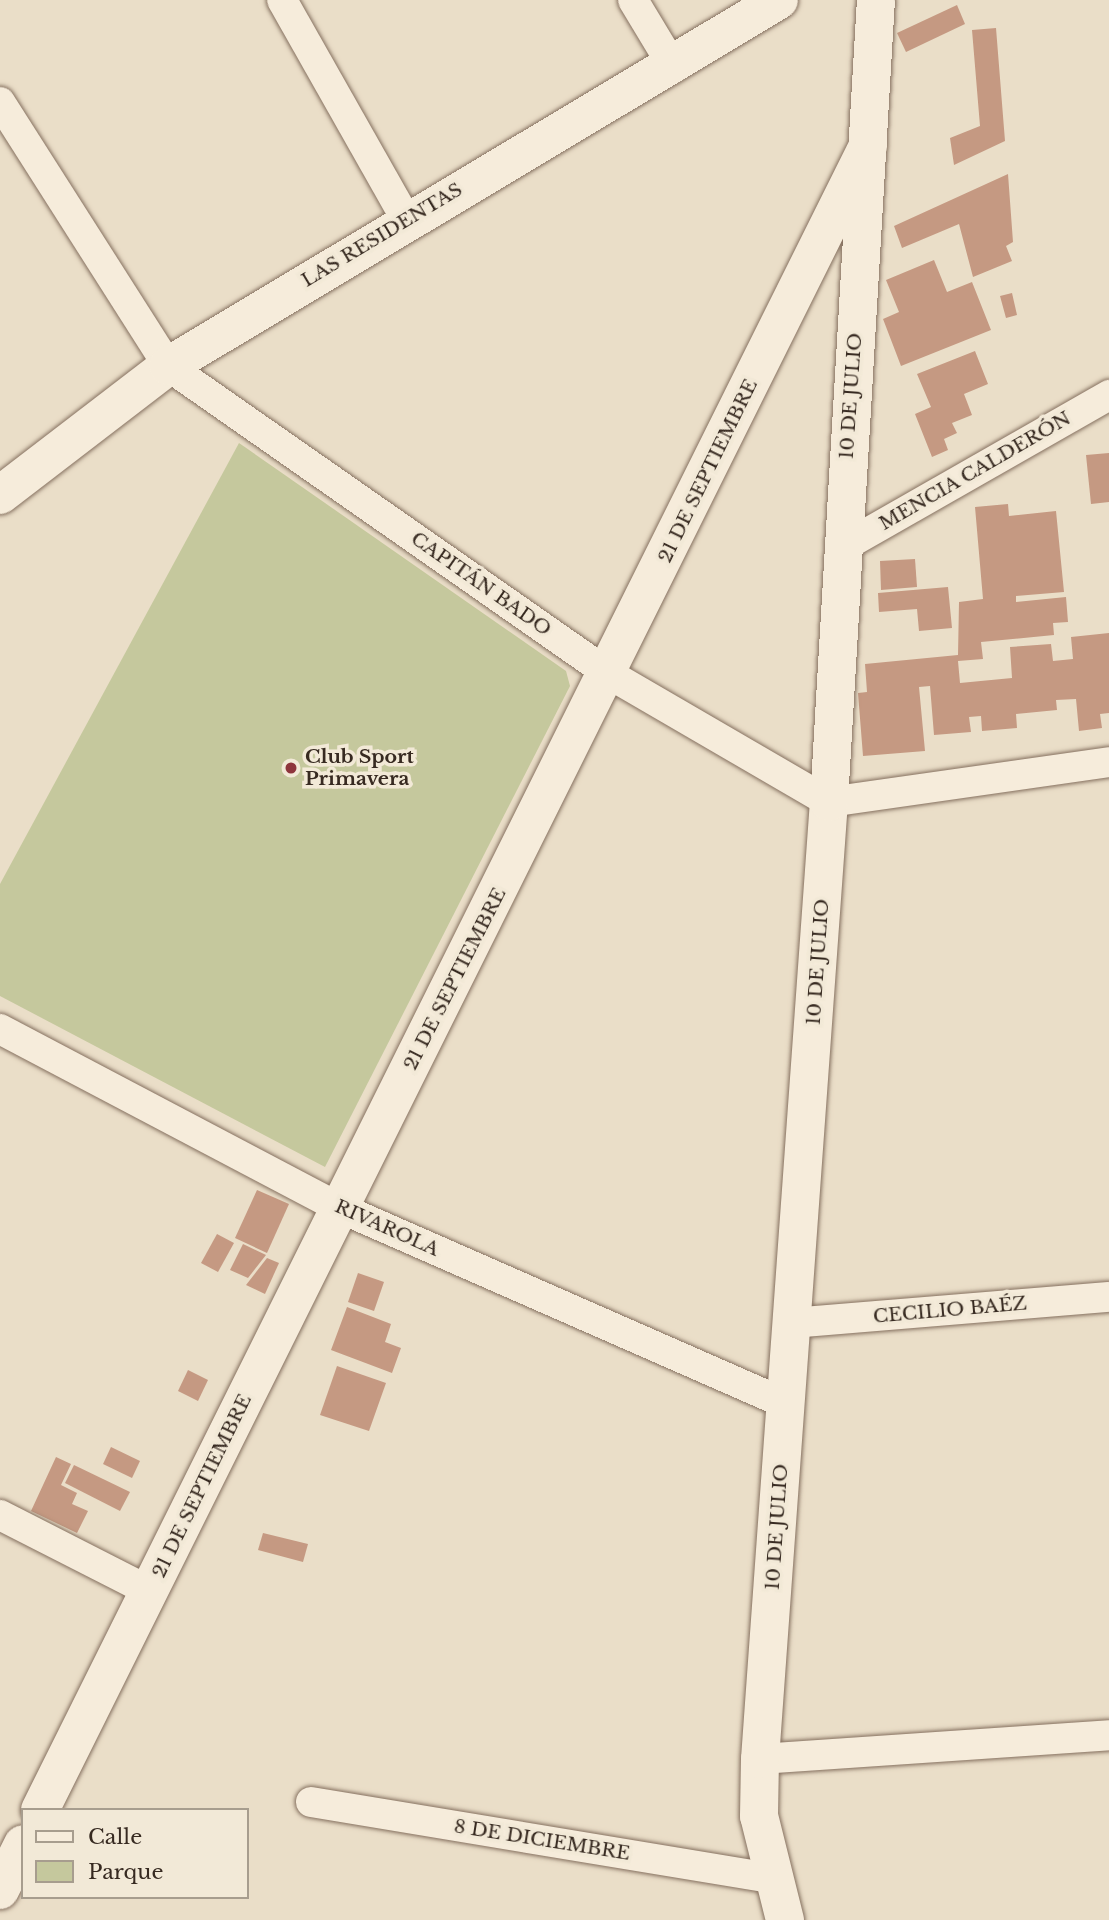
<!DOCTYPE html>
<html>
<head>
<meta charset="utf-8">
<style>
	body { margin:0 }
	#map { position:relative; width:1109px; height:1920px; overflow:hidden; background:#eadec8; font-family:"Libre Baskerville",serif }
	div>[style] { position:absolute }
	.green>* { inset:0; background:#c5c89d }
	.building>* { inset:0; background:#c59982 }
	.roads { filter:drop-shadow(0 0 2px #85705f) drop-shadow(0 0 2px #85705f) }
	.minor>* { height:30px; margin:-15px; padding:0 15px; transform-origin:15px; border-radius:15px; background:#f6ecdb }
	.tertiary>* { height:38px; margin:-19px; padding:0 19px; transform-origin:19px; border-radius:19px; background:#f6ecdb }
	.secondary>* { height:38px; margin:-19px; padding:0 19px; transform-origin:19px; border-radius:19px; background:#f6ecdb }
	.dots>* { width:19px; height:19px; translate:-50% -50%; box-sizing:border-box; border:4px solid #f2e9d7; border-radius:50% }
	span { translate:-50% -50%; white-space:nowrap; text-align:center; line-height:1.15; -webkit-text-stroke:7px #f2e9d7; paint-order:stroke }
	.street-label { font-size:19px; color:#372a21 }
	.poi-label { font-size:19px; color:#372a21; font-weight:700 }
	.left { translate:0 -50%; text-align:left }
	.legend { position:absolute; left:21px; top:1808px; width:228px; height:91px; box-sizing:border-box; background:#f2e9d7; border:2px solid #a79d8e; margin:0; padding:9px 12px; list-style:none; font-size:21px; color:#372a21 }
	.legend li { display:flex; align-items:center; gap:14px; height:35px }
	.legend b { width:35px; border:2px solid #a79d8e }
</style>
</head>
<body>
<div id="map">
	<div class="green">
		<div style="clip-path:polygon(239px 443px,566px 671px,570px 686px,325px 1167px,0 996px,0 884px)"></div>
	</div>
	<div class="building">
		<div style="clip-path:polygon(957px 5px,965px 24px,906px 52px,897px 33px)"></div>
		<div style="clip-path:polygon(996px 28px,1005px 141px,954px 165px,950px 138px,980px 126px,972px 30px)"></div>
		<div style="clip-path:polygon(1008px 174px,1013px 242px,1006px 246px,1012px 261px,973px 277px,959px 224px,902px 248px,894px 226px)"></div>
		<div style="clip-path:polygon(934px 260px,947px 292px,972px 282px,991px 330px,901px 366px,883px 319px,899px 312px,886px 280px)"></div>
		<div style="clip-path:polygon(1012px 293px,1017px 315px,1006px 318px,1000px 296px)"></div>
		<div style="clip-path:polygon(975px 351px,988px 384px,964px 394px,972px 415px,952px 423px,957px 433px,944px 439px,948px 450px,932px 457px,915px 414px,931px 407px,917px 374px)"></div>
		<div style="clip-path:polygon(1109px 453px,1109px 502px,1091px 504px,1086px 455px)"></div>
		<div style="clip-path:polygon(1008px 504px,1009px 516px,1056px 511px,1064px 592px,1016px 596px,1016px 602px,1066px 597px,1068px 622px,1053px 623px,1054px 635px,981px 642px,983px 659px,958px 661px,960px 683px,1012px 678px,1010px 647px,1051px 644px,1053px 661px,1073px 659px,1071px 637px,1109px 633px,1109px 713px,1100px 714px,1102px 728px,1079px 731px,1076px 699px,1056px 700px,1057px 710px,1016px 714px,1017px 728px,982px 731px,981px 716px,969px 717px,971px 732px,934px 735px,930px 686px,919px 687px,925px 751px,863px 756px,858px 693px,867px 692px,865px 664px,958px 655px,959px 602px,983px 599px,975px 507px)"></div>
		<div style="clip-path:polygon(915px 559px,917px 587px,881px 590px,880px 561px)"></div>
		<div style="clip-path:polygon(948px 587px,952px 628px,919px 631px,917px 609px,879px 612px,878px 593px)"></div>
		<div style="clip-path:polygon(257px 1190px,289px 1204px,267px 1253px,235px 1238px)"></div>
		<div style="clip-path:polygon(217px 1234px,234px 1243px,218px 1272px,201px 1263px)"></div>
		<div style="clip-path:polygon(243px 1244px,266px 1255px,248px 1278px,230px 1270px)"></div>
		<div style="clip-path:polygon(267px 1258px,279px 1263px,265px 1294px,246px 1285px)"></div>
		<div style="clip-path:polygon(358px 1273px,384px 1282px,374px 1311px,348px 1302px)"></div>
		<div style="clip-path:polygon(347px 1307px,391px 1324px,385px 1342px,401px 1348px,392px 1373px,331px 1350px)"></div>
		<div style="clip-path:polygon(337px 1366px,386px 1383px,369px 1431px,320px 1415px)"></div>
		<div style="clip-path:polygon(188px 1370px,208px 1380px,198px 1401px,178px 1391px)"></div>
		<div style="clip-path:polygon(111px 1447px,140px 1461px,132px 1478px,103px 1464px)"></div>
		<div style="clip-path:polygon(56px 1457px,71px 1464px,61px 1485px,77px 1493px,72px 1504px,88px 1511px,77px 1533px,31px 1511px)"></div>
		<div style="clip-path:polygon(74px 1465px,130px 1492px,120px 1511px,65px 1483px)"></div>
		<div style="clip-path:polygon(263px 1533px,308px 1544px,303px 1562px,258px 1550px)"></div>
	</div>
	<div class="roads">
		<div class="minor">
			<div style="left:282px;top:0;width:252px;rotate:60.5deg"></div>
			<div style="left:633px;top:0;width:79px;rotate:58.9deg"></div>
			<div style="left:0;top:102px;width:313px;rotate:57.5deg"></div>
			<div style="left:168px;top:366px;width:538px;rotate:34.93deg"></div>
			<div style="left:609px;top:674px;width:255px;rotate:30.2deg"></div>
			<div style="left:829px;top:802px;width:283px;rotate:-8.1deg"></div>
			<div style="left:841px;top:548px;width:309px;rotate:-29.7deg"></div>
			<div style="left:0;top:1029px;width:384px;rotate:27.8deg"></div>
			<div style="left:340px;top:1208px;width:486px;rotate:23.7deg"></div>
			<div style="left:791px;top:1323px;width:319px;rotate:-4.7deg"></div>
			<div style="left:0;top:1515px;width:167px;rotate:27deg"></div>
			<div style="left:760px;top:1759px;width:350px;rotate:-3.9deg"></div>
			<div style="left:311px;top:1802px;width:467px;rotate:9.4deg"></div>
		</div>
		<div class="tertiary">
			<div style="left:40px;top:1810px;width:1859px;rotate:-63.55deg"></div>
			<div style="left:0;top:1890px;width:51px;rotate:-63.4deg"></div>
		</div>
		<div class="secondary">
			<div style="left:0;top:495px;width:212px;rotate:-37.5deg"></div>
			<div style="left:168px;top:366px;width:712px;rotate:-30.92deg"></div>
			<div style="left:785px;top:1920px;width:107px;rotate:-104deg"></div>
			<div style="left:759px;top:1816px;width:57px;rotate:-89deg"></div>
			<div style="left:760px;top:1759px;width:959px;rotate:-85.88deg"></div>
			<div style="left:829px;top:802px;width:803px;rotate:-86.65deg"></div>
		</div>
	</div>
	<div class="dots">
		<div style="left:291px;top:768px;background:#8e353c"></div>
	</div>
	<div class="street-label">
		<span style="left:382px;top:235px;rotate:-31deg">LAS RESIDENTAS</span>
		<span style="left:851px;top:396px;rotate:-86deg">10 DE JULIO</span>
		<span style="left:708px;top:471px;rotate:-64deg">21 DE SEPTIEMBRE</span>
		<span style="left:975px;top:471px;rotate:-30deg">MENCIA CALDERÓN</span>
		<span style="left:481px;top:584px;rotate:35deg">CAPITÁN BADO</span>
		<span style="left:818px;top:962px;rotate:-86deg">10 DE JULIO</span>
		<span style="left:455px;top:979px;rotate:-63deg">21 DE SEPTIEMBRE</span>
		<span style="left:387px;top:1228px;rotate:24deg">RIVAROLA</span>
		<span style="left:950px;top:1310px;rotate:-5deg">CECILIO BAÉZ</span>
		<span style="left:202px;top:1486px;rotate:-64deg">21 DE SEPTIEMBRE</span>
		<span style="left:777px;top:1527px;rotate:-86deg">10 DE JULIO</span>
		<span style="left:542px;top:1840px;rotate:9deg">8 DE DICIEMBRE</span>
	</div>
	<div class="poi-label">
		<span class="left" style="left:305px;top:768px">Club Sport<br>Primavera</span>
	</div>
	<ul class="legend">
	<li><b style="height:9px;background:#f6ecdb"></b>Calle</li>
	<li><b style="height:19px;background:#c5c89d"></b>Parque</li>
	</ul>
</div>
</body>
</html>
